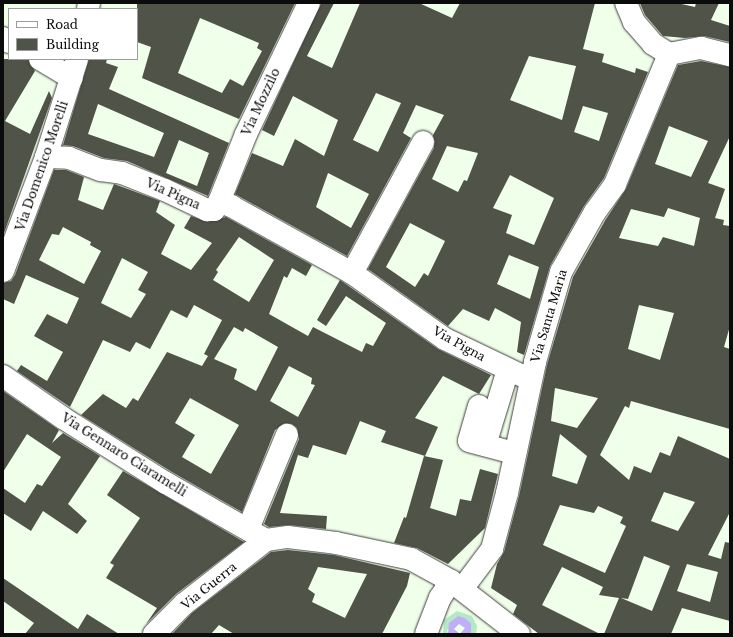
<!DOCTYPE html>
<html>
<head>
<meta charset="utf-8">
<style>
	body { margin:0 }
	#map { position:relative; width:733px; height:637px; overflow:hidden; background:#f0ffe9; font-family:"Libre Baskerville",serif }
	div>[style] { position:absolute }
	.green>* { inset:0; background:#b4e8c7 }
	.water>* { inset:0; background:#c0aef6 }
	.building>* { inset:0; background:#505347 }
	.roads { filter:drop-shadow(0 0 1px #3e3e3e) drop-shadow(0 0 1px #3e3e3e) }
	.minor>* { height:22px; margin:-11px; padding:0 11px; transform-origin:11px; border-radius:11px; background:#fff }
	span { translate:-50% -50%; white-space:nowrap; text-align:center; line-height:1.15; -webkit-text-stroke:4px #fff; paint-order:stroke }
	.street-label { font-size:12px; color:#0b0b0b }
	.frame { position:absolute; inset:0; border:4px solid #0b0b0b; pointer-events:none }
	.legend { position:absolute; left:8px; top:8px; width:130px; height:52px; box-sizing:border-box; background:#fff; border:1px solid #9d9d9d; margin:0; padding:5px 7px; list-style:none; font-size:12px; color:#0b0b0b }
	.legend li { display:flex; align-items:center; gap:8px; height:20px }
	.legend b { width:20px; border:1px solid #9d9d9d }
</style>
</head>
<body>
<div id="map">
	<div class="green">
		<div style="clip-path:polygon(457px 611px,472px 616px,477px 626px,476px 634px,471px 634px,471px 623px,465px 618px,447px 630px,448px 634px,443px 634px,444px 620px)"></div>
	</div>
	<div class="water">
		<div style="clip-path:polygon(evenodd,458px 616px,465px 618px,471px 623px,471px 634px,448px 634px,449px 623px,458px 616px,459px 624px,465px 628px,460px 634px,454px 629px,459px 624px)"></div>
	</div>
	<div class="building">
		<div style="clip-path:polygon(evenodd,137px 3px,295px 3px,239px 119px,142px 78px,151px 47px,137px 42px,137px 3px,200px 18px,259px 43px,257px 48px,262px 51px,243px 86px,230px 79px,222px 93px,178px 73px,200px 18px)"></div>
		<div style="clip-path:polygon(evenodd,321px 3px,334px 3px,307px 56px,332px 68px,360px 3px,419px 3px,452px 18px,460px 3px,595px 3px,583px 49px,604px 54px,602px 62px,635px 73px,636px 68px,648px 72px,604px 178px,584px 206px,550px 266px,524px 355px,517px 352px,521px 322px,495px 308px,489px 321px,463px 309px,448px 326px,368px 269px,434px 148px,433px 135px,444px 115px,416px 105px,403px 133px,411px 138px,347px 256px,235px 194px,252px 153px,283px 166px,295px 139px,324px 156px,338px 120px,293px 96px,274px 136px,262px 130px,321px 3px,529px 56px,576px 66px,562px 120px,510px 100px,529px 56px,321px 3px,376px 93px,401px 103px,378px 152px,353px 140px,376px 93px,321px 3px,583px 106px,608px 113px,599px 141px,574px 132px,583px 106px,321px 3px,447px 146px,478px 153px,467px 181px,464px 180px,458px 192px,432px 179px,447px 146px,321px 3px,328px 173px,369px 194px,351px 228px,316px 207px,328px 173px,321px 3px,510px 175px,554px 198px,534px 245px,506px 233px,512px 215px,493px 208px,510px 175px,321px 3px,410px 223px,445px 241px,428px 276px,424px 273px,415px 287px,386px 267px,410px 223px,321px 3px,509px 255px,539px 267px,530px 299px,497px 284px,509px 255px)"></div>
		<div style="clip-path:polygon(640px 3px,677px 3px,695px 7px,696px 3px,719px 3px,711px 20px,730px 26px,730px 42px,704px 36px,685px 38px,663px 36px,645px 15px)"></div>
		<div style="clip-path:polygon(3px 59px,28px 59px,35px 71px,5px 121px,30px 134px,49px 91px,52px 98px,3px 236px)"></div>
		<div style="clip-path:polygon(evenodd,89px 59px,107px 59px,106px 63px,118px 67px,109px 89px,229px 143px,208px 196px,127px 161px,104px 158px,73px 146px,63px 145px,89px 59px,98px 104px,164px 133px,154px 157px,88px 134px,98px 104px,89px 59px,179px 140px,209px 153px,197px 186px,166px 173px,179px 140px)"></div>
		<div style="clip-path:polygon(evenodd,701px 61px,730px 67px,730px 136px,708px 183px,725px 189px,715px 218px,724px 220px,723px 225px,730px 226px,730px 326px,724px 347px,730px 349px,730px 429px,631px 401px,629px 408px,625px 406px,600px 455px,629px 480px,634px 466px,651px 473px,660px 452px,670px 456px,678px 436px,730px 459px,730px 512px,708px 555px,721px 559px,725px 542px,730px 543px,730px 621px,682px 608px,671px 634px,604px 634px,619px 598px,599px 595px,603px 587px,562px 567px,542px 605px,600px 634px,539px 634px,513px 614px,517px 605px,491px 588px,497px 564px,504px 552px,519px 496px,547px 365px,573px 277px,606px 219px,626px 189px,678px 65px,701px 61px,669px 126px,708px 141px,691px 177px,655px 164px,669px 126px,701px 61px,668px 208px,700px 218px,694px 246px,663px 237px,658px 246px,619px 238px,631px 209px,664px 217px,668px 208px,701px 61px,639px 305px,674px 313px,660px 360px,628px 349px,639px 305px,701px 61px,555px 388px,598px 398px,577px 428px,551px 421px,555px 388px,701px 61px,560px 434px,587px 456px,577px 484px,552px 476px,560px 434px,701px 61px,664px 492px,695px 502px,678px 531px,651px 521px,664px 492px,701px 61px,560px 505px,594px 513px,598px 506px,623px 517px,620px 523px,626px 526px,605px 573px,543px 545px,560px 505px,701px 61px,644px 556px,670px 566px,652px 611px,621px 598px,628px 599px,644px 556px,701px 61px,687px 564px,718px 572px,710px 602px,677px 591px,687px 564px)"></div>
		<div style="clip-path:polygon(evenodd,54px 170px,66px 170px,84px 177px,78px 200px,103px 210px,114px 184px,160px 201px,156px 212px,175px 225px,161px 254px,191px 270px,212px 243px,184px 228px,191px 216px,207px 222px,226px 217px,312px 265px,306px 276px,292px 268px,287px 278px,284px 276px,269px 314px,308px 336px,313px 327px,362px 352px,366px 343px,373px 346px,386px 323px,346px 296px,326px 326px,317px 320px,340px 280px,438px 349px,491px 375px,479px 394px,443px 376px,415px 418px,438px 427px,425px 456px,381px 442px,386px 431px,360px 421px,346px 455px,313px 445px,308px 458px,298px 455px,280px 513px,327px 516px,326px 529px,289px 525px,269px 527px,264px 524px,299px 439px,297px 428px,292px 424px,285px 423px,275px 430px,242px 512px,172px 472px,81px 415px,103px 394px,126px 408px,133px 398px,138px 401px,167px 352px,202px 366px,208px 356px,204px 354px,222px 320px,194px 305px,187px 318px,171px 310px,150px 349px,136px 342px,130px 352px,103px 340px,70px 407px,17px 371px,21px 365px,47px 381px,63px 352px,34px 336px,47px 314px,67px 324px,79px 298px,26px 275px,14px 304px,3px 299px,3px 283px,11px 281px,15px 275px,54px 170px,63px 227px,91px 242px,90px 245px,101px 251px,84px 284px,39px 260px,52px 234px,59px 235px,63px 227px,54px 170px,239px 237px,274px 260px,249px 302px,213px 280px,218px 272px,216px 270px,239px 237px,54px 170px,122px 258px,148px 272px,138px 290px,146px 294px,131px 318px,101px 303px,122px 258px,54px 170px,234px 327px,243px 332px,245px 328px,278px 347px,256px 391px,234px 379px,237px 369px,214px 359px,234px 327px,54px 170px,289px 366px,312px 378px,311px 384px,315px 385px,298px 417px,270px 401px,289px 366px,54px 170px,190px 398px,239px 425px,211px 474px,182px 457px,195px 435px,175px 423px,190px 398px)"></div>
		<div style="clip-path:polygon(3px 391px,59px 430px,52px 443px,63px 433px,100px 456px,68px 504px,87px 521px,77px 534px,43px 511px,31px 531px,3px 513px,3px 488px,25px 503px,37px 484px,42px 486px,61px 457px,27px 434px,3px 472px)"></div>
		<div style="clip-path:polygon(424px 456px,443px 460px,430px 508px,456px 516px,460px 499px,471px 501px,480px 469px,498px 474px,485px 528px,448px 564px,417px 548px,394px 543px,404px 517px,406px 518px)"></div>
		<div style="clip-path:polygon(123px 471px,244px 542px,176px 594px,146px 624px,157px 608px,106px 578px,114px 565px,110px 563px,140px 518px,107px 495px)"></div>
		<div style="clip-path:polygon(evenodd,288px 550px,334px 555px,410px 573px,407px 586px,382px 634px,234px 634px,219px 625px,211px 634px,172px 634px,192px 613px,271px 552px,288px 550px,318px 567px,367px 574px,345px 618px,312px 602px,315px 594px,308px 589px,318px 567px)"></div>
		<div style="clip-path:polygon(3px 578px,78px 629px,87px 614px,119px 634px,25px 634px,34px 623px,3px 601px)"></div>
	</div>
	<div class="roads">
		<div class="minor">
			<div style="left:626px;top:3px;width:21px;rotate:67deg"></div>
			<div style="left:634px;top:22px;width:29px;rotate:49deg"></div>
			<div style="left:653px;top:44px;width:19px;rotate:32deg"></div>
			<div style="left:88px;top:9px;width:6px;rotate:-81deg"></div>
			<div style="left:3px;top:38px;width:7px;rotate:34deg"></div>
			<div style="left:669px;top:54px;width:33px;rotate:-11deg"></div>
			<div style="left:701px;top:48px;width:30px;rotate:14deg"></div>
			<div style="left:40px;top:59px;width:37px;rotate:31deg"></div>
			<div style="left:46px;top:157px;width:23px;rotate:2deg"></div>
			<div style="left:69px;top:158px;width:34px;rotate:21deg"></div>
			<div style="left:101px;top:170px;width:21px;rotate:8deg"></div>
			<div style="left:122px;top:173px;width:46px;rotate:21.6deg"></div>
			<div style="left:165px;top:190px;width:47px;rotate:25.5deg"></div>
			<div style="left:207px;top:210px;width:7px"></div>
			<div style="left:214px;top:210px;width:9px;rotate:-58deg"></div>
			<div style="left:219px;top:202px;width:13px;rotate:18deg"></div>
			<div style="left:231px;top:206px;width:138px;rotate:29deg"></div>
			<div style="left:352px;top:273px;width:114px;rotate:35.4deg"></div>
			<div style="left:445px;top:339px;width:95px;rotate:25.5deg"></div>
			<div style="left:219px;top:202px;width:73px;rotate:-68.3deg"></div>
			<div style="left:246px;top:134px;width:145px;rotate:-64.3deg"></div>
			<div style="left:3px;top:271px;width:122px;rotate:-69.3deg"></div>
			<div style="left:46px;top:157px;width:103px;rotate:-72.4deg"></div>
			<div style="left:352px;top:273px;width:149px;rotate:-61.5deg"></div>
			<div style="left:3px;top:376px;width:73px;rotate:35deg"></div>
			<div style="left:63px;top:418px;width:122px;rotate:32.3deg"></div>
			<div style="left:166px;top:483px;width:115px;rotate:29.7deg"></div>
			<div style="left:266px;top:540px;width:22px;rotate:-8deg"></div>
			<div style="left:288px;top:537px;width:48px;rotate:7.1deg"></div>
			<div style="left:336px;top:543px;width:77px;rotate:12deg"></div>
			<div style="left:411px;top:559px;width:46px;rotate:28.8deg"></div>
			<div style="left:451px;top:581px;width:86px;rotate:37.9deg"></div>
			<div style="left:479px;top:406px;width:36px;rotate:106deg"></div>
			<div style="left:469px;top:441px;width:47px;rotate:14.9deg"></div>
			<div style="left:485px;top:445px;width:78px;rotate:-73deg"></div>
			<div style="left:248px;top:529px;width:102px;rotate:-67.5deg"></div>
			<div style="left:462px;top:589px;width:50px;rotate:-53.1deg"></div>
			<div style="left:492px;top:549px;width:58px;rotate:-75deg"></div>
			<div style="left:507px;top:493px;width:134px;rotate:-77.9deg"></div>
			<div style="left:535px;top:362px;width:94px;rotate:-73.9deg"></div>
			<div style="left:561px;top:272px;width:69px;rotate:-60.5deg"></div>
			<div style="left:595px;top:212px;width:34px;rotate:-54deg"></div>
			<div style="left:615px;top:184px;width:141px;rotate:-67.4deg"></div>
			<div style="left:154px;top:634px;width:42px;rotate:-45deg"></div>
			<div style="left:184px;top:604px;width:104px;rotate:-38deg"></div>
			<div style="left:426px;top:634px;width:39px;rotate:-69deg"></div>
			<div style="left:440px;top:598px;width:20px;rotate:-57deg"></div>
		</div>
	</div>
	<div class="street-label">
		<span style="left:261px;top:102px;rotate:-65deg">Via Mozzilo</span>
		<span style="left:42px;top:166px;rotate:-71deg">Via Domenico Morelli</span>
		<span style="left:173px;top:194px;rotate:24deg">Via Pigna</span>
		<span style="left:549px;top:316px;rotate:-73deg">Via Santa Maria</span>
		<span style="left:459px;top:344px;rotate:29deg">Via Pigna</span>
		<span style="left:124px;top:455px;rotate:32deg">Via Gennaro Ciaramelli</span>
		<span style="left:209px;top:586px;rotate:-39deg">Via Guerra</span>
	</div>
	<div class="frame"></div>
	<ul class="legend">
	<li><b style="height:5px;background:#fff"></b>Road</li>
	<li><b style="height:11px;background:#505347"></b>Building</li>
	</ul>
</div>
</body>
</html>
